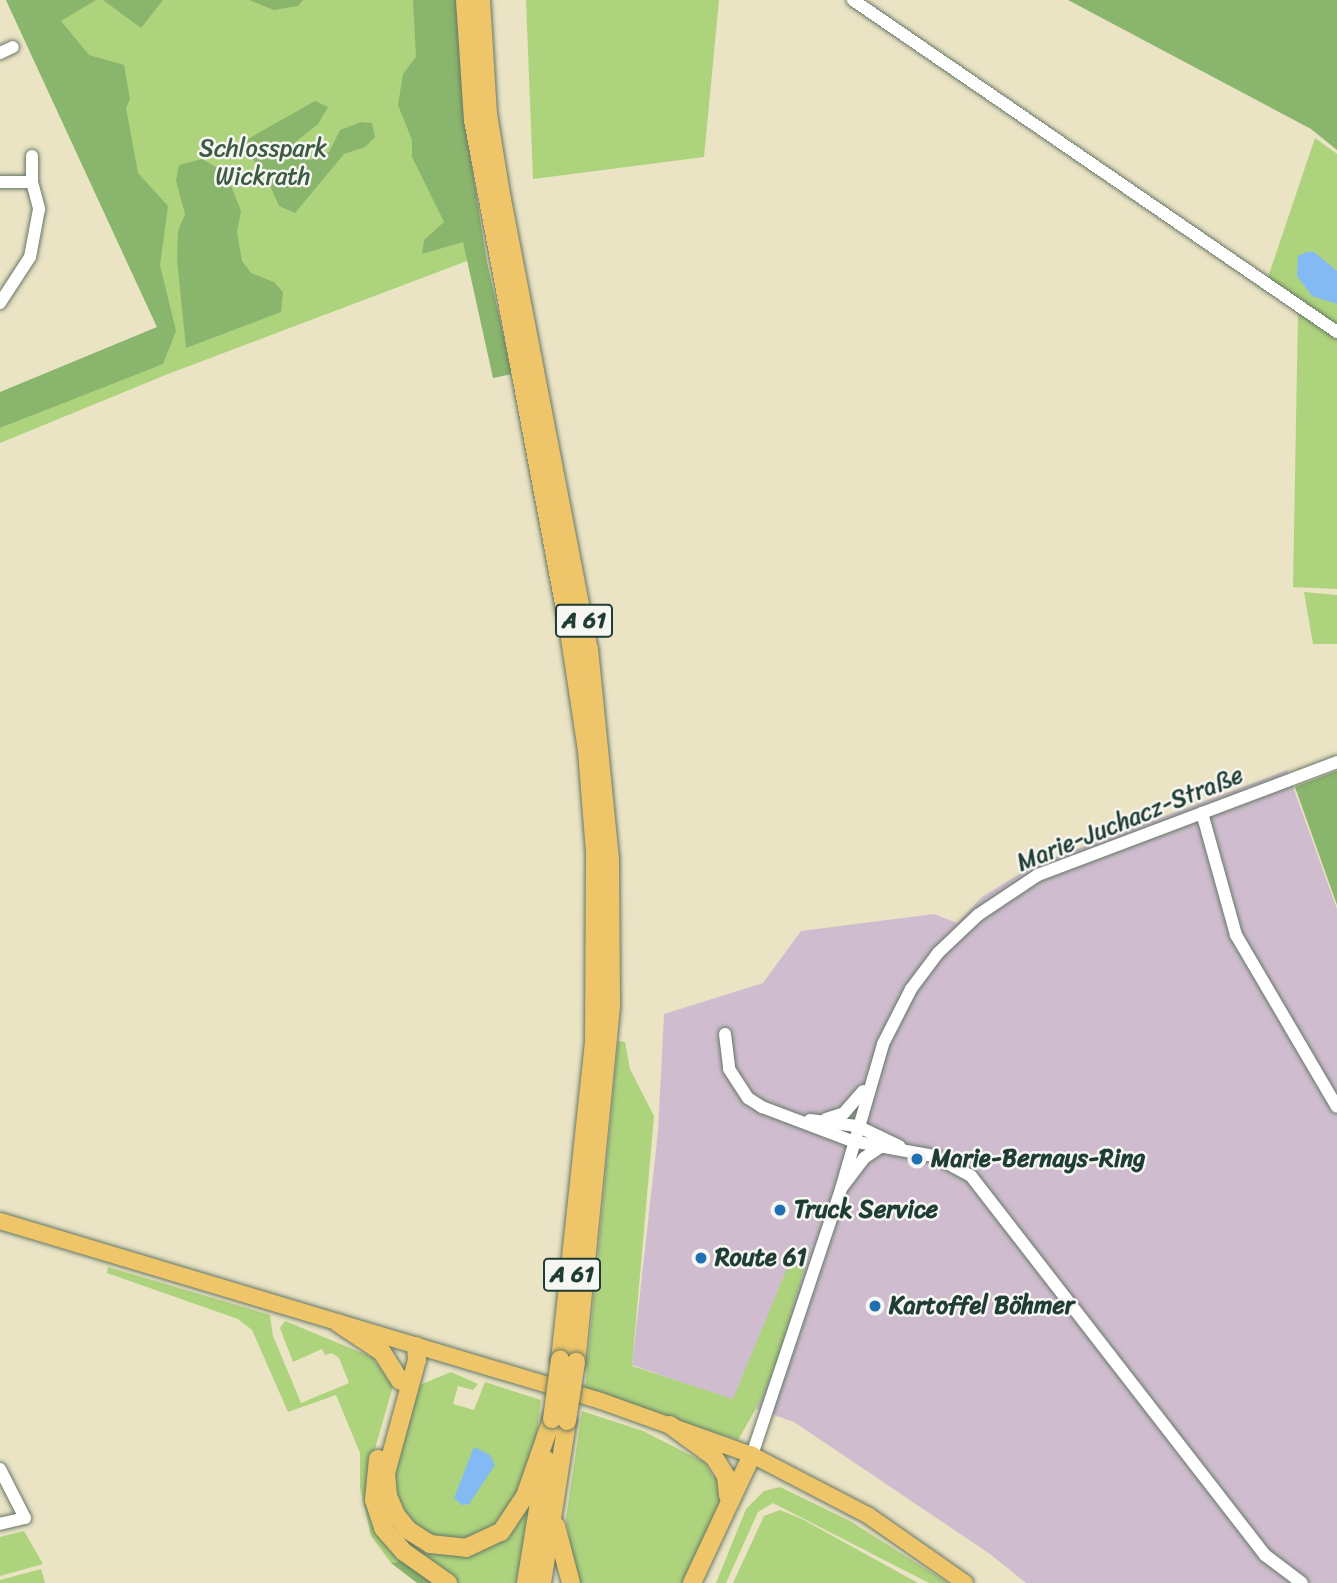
<!DOCTYPE html>
<html>
<head>
<meta charset="utf-8">
<style>
	body { margin:0 }
	#map { position:relative; width:1337px; height:1583px; overflow:hidden; background:#eae3c4; font-family:Sriracha,sans-serif }
	div>[style] { position:absolute }
	.industrial>* { inset:0; background:#cfbdcf }
	.green>* { inset:0; background:#aed37d }
	.forest>* { inset:0; background:#8ab56c }
	.water>* { inset:0; background:#84baf3 }
	.roads { filter:drop-shadow(0 0 2px #676) drop-shadow(0 0 2px #676) }
	.minor>* { height:12px; margin:-6px; padding:0 6px; transform-origin:6px; border-radius:6px; background:#fff }
	.major>* { height:16px; margin:-8px; padding:0 8px; transform-origin:8px; border-radius:8px; background:#eec569 }
	.highway>* { height:18px; margin:-9px; padding:0 9px; transform-origin:9px; border-radius:9px; background:#eec569 }
	.bridges { filter:drop-shadow(0 0 2px #676) drop-shadow(0 0 2px #676) }
	.highway-bridge>* { height:18px; margin:-9px; padding:0 9px; transform-origin:9px; border-radius:9px; background:#eec569 }
	.dots>* { width:19px; height:19px; translate:-50% -50%; box-sizing:border-box; border:4px solid #f6f6f2; border-radius:50% }
	span { translate:-50% -50%; white-space:nowrap; text-align:center; line-height:1.15; -webkit-text-stroke:5px #f6f6f2; paint-order:stroke }
	.shield-label span { padding:2px 5px; background:#f6f6f2; border:2px solid; border-radius:5px; -webkit-text-stroke-width:0 }
	.shield-label { font-size:23px; color:#1f3d34; font-weight:700 }
	.park-label { font-size:24px; color:#3c5b43 }
	.street-label { font-size:24px; color:#1f3d34 }
	.poi-label { font-size:24px; color:#1f3d34; font-weight:700 }
	.left { translate:0 -50%; text-align:left }
</style>
</head>
<body>
<div id="map">
	<div class="industrial">
		<div style="clip-path:polygon(1287px 770px,1337px 909px,1337px 1583px,1026px 1583px,990px 1554px,794px 1422px,632px 1365px,658px 1132px,664px 1014px,763px 983px,801px 931px,934px 914px,957px 923px,982px 897px,1032px 866px)"></div>
	</div>
	<div class="green">
		<div style="clip-path:polygon(6px 0,453px 0,454px 92px,473px 228px,467px 261px,168px 374px,0 443px,0 428px,162px 363px,157px 327px)"></div>
		<div style="clip-path:polygon(526px 0,719px 0,704px 157px,533px 179px)"></div>
		<div style="clip-path:polygon(1315px 138px,1337px 154px,1337px 589px,1293px 587px,1298px 312px,1264px 289px)"></div>
		<div style="clip-path:polygon(1304px 592px,1337px 595px,1337px 644px,1313px 644px)"></div>
		<div style="clip-path:polygon(618px 1041px,625px 1042px,630px 1069px,654px 1116px,632px 1366px,733px 1399px,793px 1254px,809px 1252px,779px 1355px,761px 1400px,738px 1440px,585px 1390px)"></div>
		<div style="clip-path:polygon(108px 1267px,270px 1315px,273px 1336px,301px 1403px,349px 1383px,339px 1358px,332px 1353px,325px 1355px,322px 1349px,293px 1362px,280px 1328px,285px 1321px,372px 1357px,393px 1386px,368px 1473px,398px 1562px,391px 1563px,371px 1536px,360px 1488px,360px 1453px,336px 1395px,288px 1412px,252px 1330px,238px 1319px,107px 1273px)"></div>
		<div style="clip-path:polygon(451px 1372px,478px 1384px,473px 1390px,458px 1386px,453px 1404px,474px 1410px,485px 1382px,541px 1400px,535px 1447px,524px 1485px,498px 1527px,463px 1544px,417px 1532px,398px 1511px,391px 1467px,415px 1387px)"></div>
		<div style="clip-path:polygon(397px 1403px,383px 1468px,406px 1534px,476px 1549px,531px 1496px,516px 1583px,451px 1583px,384px 1521px,379px 1463px)"></div>
		<div style="clip-path:polygon(582px 1411px,643px 1431px,704px 1462px,713px 1476px,720px 1473px,724px 1494px,686px 1583px,577px 1583px,566px 1518px)"></div>
		<div style="clip-path:polygon(780px 1487px,850px 1521px,948px 1583px,929px 1583px,773px 1503px,758px 1512px,726px 1583px,716px 1583px,746px 1509px,764px 1491px)"></div>
		<div style="clip-path:polygon(780px 1510px,802px 1519px,918px 1583px,733px 1583px,764px 1516px)"></div>
		<div style="clip-path:polygon(24px 1531px,43px 1564px,0 1576px,0 1537px)"></div>
		<div style="clip-path:polygon(41px 1569px,45px 1583px,0 1583px,0 1580px)"></div>
	</div>
	<div class="forest">
		<div style="clip-path:polygon(6px 0,96px 0,61px 21px,89px 55px,124px 65px,130px 99px,126px 108px,138px 173px,168px 206px,160px 265px,176px 331px,163px 364px,0 428px,0 392px,157px 327px)"></div>
		<div style="clip-path:polygon(103px 0,163px 0,141px 28px)"></div>
		<div style="clip-path:polygon(249px 0,303px 0,298px 6px,274px 10px)"></div>
		<div style="clip-path:polygon(413px 0,456px 0,465px 123px,487px 262px,512px 374px,493px 378px,463px 242px,422px 254px,424px 240px,444px 222px,412px 157px,412px 140px,398px 105px,403px 74px,416px 57px)"></div>
		<div style="clip-path:polygon(1068px 0,1337px 0,1337px 150px,1311px 129px)"></div>
		<div style="clip-path:polygon(315px 101px,328px 107px,318px 124px,294px 143px,294px 153px,310px 160px,329px 152px,340px 130px,361px 122px,372px 123px,375px 137px,365px 147px,344px 154px,295px 213px,279px 206px,264px 172px,239px 144px)"></div>
		<div style="clip-path:polygon(202px 159px,226px 173px,241px 211px,237px 232px,242px 261px,251px 273px,274px 282px,283px 292px,281px 312px,186px 348px,177px 259px,178px 231px,185px 214px,176px 181px,179px 165px)"></div>
		<div style="clip-path:polygon(1337px 771px,1337px 905px,1295px 787px)"></div>
		<div style="clip-path:polygon(397px 1554px,438px 1583px,417px 1583px,391px 1563px,398px 1562px)"></div>
	</div>
	<div class="water">
		<div style="clip-path:polygon(1307px 252px,1314px 252px,1337px 271px,1337px 304px,1312px 296px,1297px 276px,1298px 256px)"></div>
		<div style="clip-path:polygon(474px 1447px,490px 1455px,495px 1465px,469px 1504px,462px 1505px,454px 1498px)"></div>
	</div>
	<div class="roads">
		<div class="minor">
			<div style="left:853px;top:0;width:587px;rotate:34.45deg"></div>
			<div style="left:0;top:53px;width:14px;rotate:-25deg"></div>
			<div style="left:32px;top:156px;width:26px;rotate:90deg"></div>
			<div style="left:0;top:182px;width:32px"></div>
			<div style="left:32px;top:182px;width:28px;rotate:75deg"></div>
			<div style="left:39px;top:209px;width:49px;rotate:100.6deg"></div>
			<div style="left:30px;top:257px;width:55px;rotate:123.1deg"></div>
			<div style="left:1202px;top:813px;width:127px;rotate:74.4deg"></div>
			<div style="left:1236px;top:935px;width:199px;rotate:59.6deg"></div>
			<div style="left:725px;top:1034px;width:35px;rotate:83deg"></div>
			<div style="left:729px;top:1069px;width:35px;rotate:57deg"></div>
			<div style="left:748px;top:1098px;width:17px;rotate:33deg"></div>
			<div style="left:762px;top:1107px;width:96px;rotate:20.7deg"></div>
			<div style="left:852px;top:1141px;width:83px;rotate:10.4deg"></div>
			<div style="left:934px;top:1156px;width:42px;rotate:28.4deg"></div>
			<div style="left:971px;top:1176px;width:480px;rotate:52.2deg"></div>
			<div style="left:1265px;top:1555px;width:46px;rotate:37.1deg"></div>
			<div style="left:826px;top:1119px;width:19px;rotate:-18deg"></div>
			<div style="left:844px;top:1113px;width:29px;rotate:-49deg"></div>
			<div style="left:810px;top:1120px;width:47px;rotate:7.3deg"></div>
			<div style="left:857px;top:1126px;width:47px;rotate:25.5deg"></div>
			<div style="left:843px;top:1186px;width:35px;rotate:-53deg"></div>
			<div style="left:864px;top:1158px;width:22px;rotate:-34deg"></div>
			<div style="left:752px;top:1455px;width:280px;rotate:-71.5deg"></div>
			<div style="left:841px;top:1189px;width:151px;rotate:-73.8deg"></div>
			<div style="left:883px;top:1044px;width:62px;rotate:-63deg"></div>
			<div style="left:911px;top:989px;width:45px;rotate:-53.1deg"></div>
			<div style="left:938px;top:953px;width:55px;rotate:-43.5deg"></div>
			<div style="left:978px;top:915px;width:72px;rotate:-33.7deg"></div>
			<div style="left:1038px;top:875px;width:320px;rotate:-20.7deg"></div>
			<div style="left:0;top:1469px;width:55px;rotate:63deg"></div>
			<div style="left:25px;top:1518px;width:26px;rotate:167deg"></div>
		</div>
		<div class="major">
			<div style="left:0;top:1221px;width:627px;rotate:16.67deg"></div>
			<div style="left:601px;top:1401px;width:160px;rotate:19.7deg"></div>
			<div style="left:752px;top:1455px;width:132px;rotate:27.5deg"></div>
			<div style="left:869px;top:1516px;width:117px;rotate:34.9deg"></div>
		</div>
		<div class="highway">
			<div style="left:465px;top:0;width:120px;rotate:86.2deg"></div>
			<div style="left:473px;top:120px;width:514px;rotate:79.35deg"></div>
			<div style="left:568px;top:625px;width:127px;rotate:81.4deg"></div>
			<div style="left:587px;top:751px;width:102px;rotate:85.5deg"></div>
			<div style="left:595px;top:853px;width:189px;rotate:90.3deg"></div>
			<div style="left:594px;top:1042px;width:320px;rotate:96.1deg"></div>
			<div style="left:481px;top:0;width:114px;rotate:86.5deg"></div>
			<div style="left:488px;top:114px;width:81px;rotate:80.8deg"></div>
			<div style="left:501px;top:194px;width:463px;rotate:79.1deg"></div>
			<div style="left:589px;top:649px;width:210px;rotate:84.3deg"></div>
			<div style="left:610px;top:858px;width:149px;rotate:89.6deg"></div>
			<div style="left:611px;top:1007px;width:357px;rotate:95.6deg"></div>
			<div style="left:338px;top:1323px;width:53px;rotate:33.4deg"></div>
			<div style="left:382px;top:1352px;width:34px;rotate:58deg"></div>
			<div style="left:416px;top:1346px;width:14px;rotate:86deg"></div>
			<div style="left:417px;top:1360px;width:117px;rotate:105.3deg"></div>
			<div style="left:386px;top:1473px;width:23px;rotate:85deg"></div>
			<div style="left:388px;top:1496px;width:21px;rotate:67deg"></div>
			<div style="left:396px;top:1515px;width:19px;rotate:51deg"></div>
			<div style="left:408px;top:1530px;width:26px;rotate:32deg"></div>
			<div style="left:430px;top:1544px;width:36px;rotate:6deg"></div>
			<div style="left:466px;top:1548px;width:38px;rotate:-25deg"></div>
			<div style="left:501px;top:1532px;width:43px;rotate:-56.3deg"></div>
			<div style="left:525px;top:1496px;width:82px;rotate:-70.7deg"></div>
			<div style="left:670px;top:1425px;width:54px;rotate:36deg"></div>
			<div style="left:714px;top:1457px;width:22px;rotate:58deg"></div>
			<div style="left:726px;top:1476px;width:20px;rotate:84deg"></div>
			<div style="left:378px;top:1459px;width:41px;rotate:95.6deg"></div>
			<div style="left:374px;top:1500px;width:29px;rotate:72deg"></div>
			<div style="left:383px;top:1528px;width:32px;rotate:49deg"></div>
			<div style="left:404px;top:1552px;width:54px;rotate:35.2deg"></div>
			<div style="left:556px;top:1526px;width:59px;rotate:75.3deg"></div>
			<div style="left:526px;top:1583px;width:125px;rotate:-80.8deg"></div>
			<div style="left:542px;top:1583px;width:164px;rotate:-81.2deg"></div>
			<div style="left:692px;top:1583px;width:141px;rotate:-64.9deg"></div>
		</div>
	</div>
	<div class="bridges">
		<div class="highway-bridge">
			<div style="left:552px;top:1419px;width:60px;rotate:-82.3deg"></div>
			<div style="left:567px;top:1421px;width:60px;rotate:-81.3deg"></div>
		</div>
	</div>
	<div class="dots">
		<div style="left:917px;top:1159px;background:#1f6fb2"></div>
		<div style="left:780px;top:1210px;background:#1f6fb2"></div>
		<div style="left:701px;top:1258px;background:#1f6fb2"></div>
		<div style="left:875px;top:1306px;background:#1f6fb2"></div>
	</div>
	<div class="shield-label">
		<span style="left:584px;top:621px">A 61</span>
		<span style="left:572px;top:1275px">A 61</span>
	</div>
	<div class="park-label">
		<span style="left:263px;top:163px">Schlosspark<br>Wickrath</span>
	</div>
	<div class="street-label">
		<span style="left:1130px;top:819px;rotate:-22deg">Marie-Juchacz-Straße</span>
	</div>
	<div class="poi-label">
		<span class="left" style="left:931px;top:1159px">Marie-Bernays-Ring</span>
		<span class="left" style="left:794px;top:1210px">Truck Service</span>
		<span class="left" style="left:715px;top:1258px">Route 61</span>
		<span class="left" style="left:889px;top:1306px">Kartoffel Böhmer</span>
	</div>
</div>
</body>
</html>
